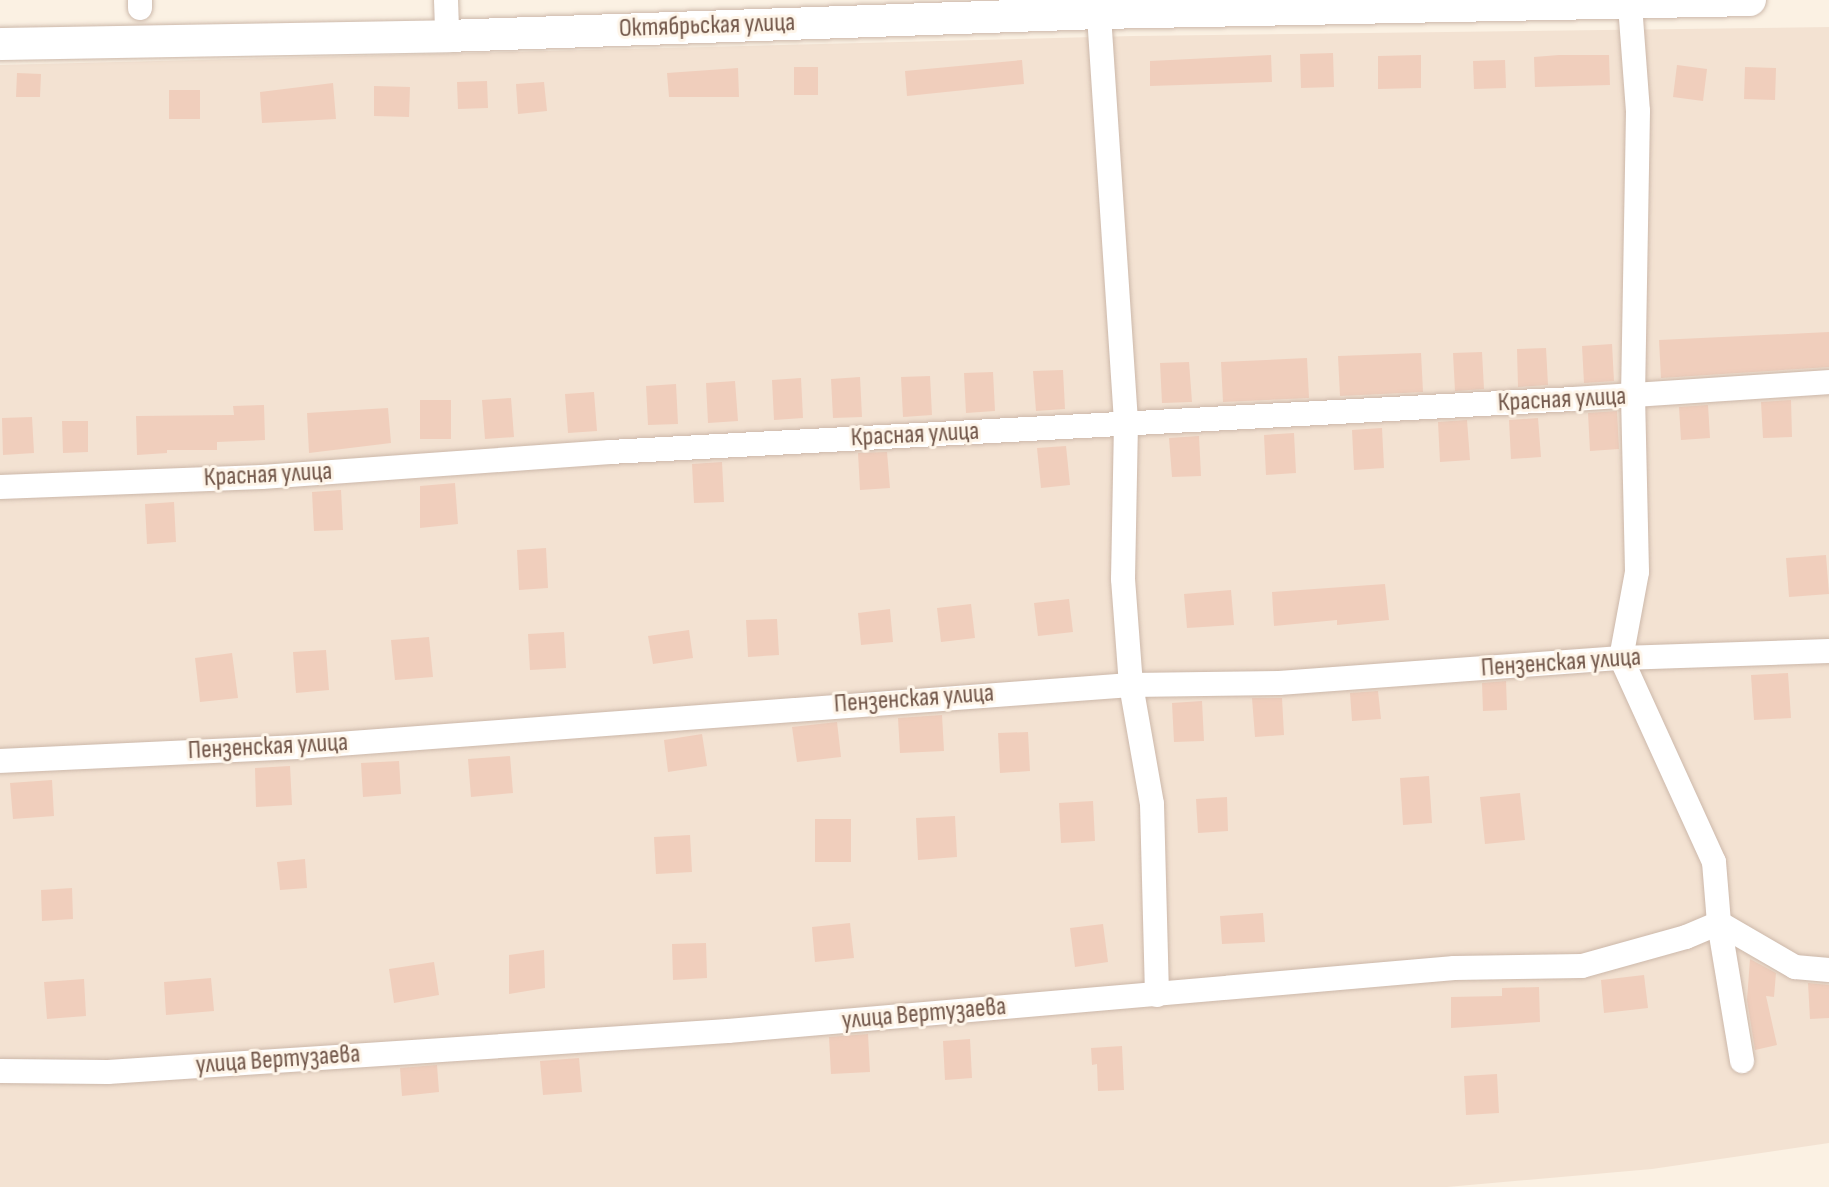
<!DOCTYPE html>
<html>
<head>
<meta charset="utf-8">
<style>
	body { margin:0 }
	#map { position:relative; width:1829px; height:1187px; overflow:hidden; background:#fbf1e3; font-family:"Sofia Sans Condensed",sans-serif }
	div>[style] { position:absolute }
	.residential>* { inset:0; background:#f3e2d2 }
	.building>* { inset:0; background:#f0cebc }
	.roads { filter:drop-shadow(0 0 2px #ccb8aa) drop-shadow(0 0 2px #ccb8aa) }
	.street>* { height:24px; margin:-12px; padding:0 12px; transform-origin:12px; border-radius:12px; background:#fff }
	.secondary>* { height:32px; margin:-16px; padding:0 16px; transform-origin:16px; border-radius:16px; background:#fff }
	span { translate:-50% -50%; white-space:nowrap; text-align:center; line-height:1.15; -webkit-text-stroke:6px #fef5e9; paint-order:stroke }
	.street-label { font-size:26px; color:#72574a }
</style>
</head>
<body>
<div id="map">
	<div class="residential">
		<div style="clip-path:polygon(1829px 27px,1829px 1143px,1652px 1169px,1447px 1187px,0 1187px,0 65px,1133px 36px)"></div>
	</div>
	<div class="building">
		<div style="clip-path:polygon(1333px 53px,1334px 87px,1301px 88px,1300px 54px)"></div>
		<div style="clip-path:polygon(1271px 55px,1272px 82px,1150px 86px,1150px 61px)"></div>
		<div style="clip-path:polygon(1421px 55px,1421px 88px,1378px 89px,1378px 56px)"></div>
		<div style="clip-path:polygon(1559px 55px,1609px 55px,1610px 85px,1535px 87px,1534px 57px)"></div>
		<div style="clip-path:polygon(1022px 60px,1024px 84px,907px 96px,905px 71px)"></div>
		<div style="clip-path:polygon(1505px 60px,1506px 88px,1474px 89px,1473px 61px)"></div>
		<div style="clip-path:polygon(1677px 65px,1707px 69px,1703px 101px,1673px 97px)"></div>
		<div style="clip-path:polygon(794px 67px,818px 67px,818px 95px,794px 95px)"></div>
		<div style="clip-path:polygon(1745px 67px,1776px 68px,1775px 100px,1744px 99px)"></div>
		<div style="clip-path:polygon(738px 68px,739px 97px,669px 97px,667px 73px)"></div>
		<div style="clip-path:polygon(17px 73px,41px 74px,40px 97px,16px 97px)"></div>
		<div style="clip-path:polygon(487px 81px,488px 108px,458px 109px,457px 82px)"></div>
		<div style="clip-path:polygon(544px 82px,547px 111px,518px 114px,516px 84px)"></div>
		<div style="clip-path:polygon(333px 83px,336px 119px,262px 123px,260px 92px)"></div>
		<div style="clip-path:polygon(374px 86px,410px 87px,409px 117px,374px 116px)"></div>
		<div style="clip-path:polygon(169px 90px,200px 90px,200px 119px,169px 119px)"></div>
		<div style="clip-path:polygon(1829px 332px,1829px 367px,1661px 378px,1659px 340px)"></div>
		<div style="clip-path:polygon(1612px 344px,1614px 381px,1584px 383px,1582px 346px)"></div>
		<div style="clip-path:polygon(1546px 348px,1548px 385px,1518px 387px,1517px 349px)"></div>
		<div style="clip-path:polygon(1482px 352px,1484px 389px,1455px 391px,1453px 353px)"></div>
		<div style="clip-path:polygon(1421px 353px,1423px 392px,1340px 396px,1338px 356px)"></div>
		<div style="clip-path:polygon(1307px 358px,1309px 398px,1223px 402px,1221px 362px)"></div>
		<div style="clip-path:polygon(1189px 362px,1192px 402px,1162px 403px,1160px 363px)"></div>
		<div style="clip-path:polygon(1063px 370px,1065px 409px,1036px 411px,1033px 371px)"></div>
		<div style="clip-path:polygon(993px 372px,995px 411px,966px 413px,964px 373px)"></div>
		<div style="clip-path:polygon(930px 376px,932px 415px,903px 417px,901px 377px)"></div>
		<div style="clip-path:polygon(860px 377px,862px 417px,833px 418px,831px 379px)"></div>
		<div style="clip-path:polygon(801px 378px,803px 418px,774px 420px,772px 380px)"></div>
		<div style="clip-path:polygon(735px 381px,738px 421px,708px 423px,706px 383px)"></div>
		<div style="clip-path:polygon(676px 384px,678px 424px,648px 425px,646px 386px)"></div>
		<div style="clip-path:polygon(594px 392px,597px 431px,568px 433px,565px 394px)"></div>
		<div style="clip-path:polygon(511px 398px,514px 437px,485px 439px,482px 400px)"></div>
		<div style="clip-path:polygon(420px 400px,451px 400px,451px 439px,420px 439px)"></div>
		<div style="clip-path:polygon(1791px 400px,1792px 437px,1763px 438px,1761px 402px)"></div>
		<div style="clip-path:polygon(264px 405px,265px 440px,217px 442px,217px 450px,167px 450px,167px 453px,137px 455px,136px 416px,234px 415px,233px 406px)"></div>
		<div style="clip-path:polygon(1708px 405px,1710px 438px,1681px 440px,1679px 407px)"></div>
		<div style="clip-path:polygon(388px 408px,391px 443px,309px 453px,307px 413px)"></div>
		<div style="clip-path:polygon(1617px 411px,1619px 449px,1590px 451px,1588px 413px)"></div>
		<div style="clip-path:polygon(32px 417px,34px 453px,3px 455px,2px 418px)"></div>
		<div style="clip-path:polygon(1538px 418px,1541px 457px,1511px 459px,1509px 420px)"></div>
		<div style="clip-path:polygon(1467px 420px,1470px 460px,1440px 462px,1438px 422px)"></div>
		<div style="clip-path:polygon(62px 421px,88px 421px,88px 452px,63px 453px)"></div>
		<div style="clip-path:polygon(1382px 428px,1384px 468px,1354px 470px,1352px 430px)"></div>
		<div style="clip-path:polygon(1294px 433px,1296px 473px,1266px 475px,1264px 435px)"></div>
		<div style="clip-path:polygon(1199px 436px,1201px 476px,1172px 477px,1169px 438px)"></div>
		<div style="clip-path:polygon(1066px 446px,1070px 485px,1041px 488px,1037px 448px)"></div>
		<div style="clip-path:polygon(887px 452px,890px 488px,860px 490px,858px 453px)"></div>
		<div style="clip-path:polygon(722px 462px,724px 502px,694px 503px,692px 464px)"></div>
		<div style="clip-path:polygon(455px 483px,458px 524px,420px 528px,420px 486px)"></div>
		<div style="clip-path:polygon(341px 490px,343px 530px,314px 531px,312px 492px)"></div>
		<div style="clip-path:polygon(174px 502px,176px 542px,147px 544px,145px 504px)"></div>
		<div style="clip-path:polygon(546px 548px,548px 588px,519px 590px,517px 550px)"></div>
		<div style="clip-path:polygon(1826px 555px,1829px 594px,1789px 597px,1786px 558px)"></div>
		<div style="clip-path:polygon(1385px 584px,1389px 620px,1337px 625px,1337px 620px,1274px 626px,1272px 592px)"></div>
		<div style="clip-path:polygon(1231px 590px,1234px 625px,1187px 628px,1184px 594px)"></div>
		<div style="clip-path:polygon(1069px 599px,1073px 632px,1038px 636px,1034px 603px)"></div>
		<div style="clip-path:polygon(971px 604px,975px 638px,941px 642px,937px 608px)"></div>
		<div style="clip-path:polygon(890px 609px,893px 642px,861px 645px,858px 613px)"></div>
		<div style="clip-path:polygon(777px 619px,779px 655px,748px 657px,746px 620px)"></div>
		<div style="clip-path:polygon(689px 630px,693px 658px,653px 664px,648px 636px)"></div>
		<div style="clip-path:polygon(564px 632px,566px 668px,530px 670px,528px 634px)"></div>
		<div style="clip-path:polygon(429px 637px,433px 677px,395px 680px,391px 640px)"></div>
		<div style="clip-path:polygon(326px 650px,329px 690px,296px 693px,293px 652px)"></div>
		<div style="clip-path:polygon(232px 653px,238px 698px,200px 702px,195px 658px)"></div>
		<div style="clip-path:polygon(1788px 673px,1791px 718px,1754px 720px,1751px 675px)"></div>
		<div style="clip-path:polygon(1506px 681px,1507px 710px,1483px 711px,1482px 683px)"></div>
		<div style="clip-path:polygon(1378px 691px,1381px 719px,1352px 721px,1350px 693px)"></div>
		<div style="clip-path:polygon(1252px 698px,1282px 698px,1284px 735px,1255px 737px)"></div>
		<div style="clip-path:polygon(1202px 701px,1204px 741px,1174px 742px,1172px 703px)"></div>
		<div style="clip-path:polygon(942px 715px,944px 751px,900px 753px,898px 718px)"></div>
		<div style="clip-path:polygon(837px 722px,841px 757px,797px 762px,792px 727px)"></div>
		<div style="clip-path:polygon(1028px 732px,1030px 771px,1000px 773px,998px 733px)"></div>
		<div style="clip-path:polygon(702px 734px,707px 766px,668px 772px,664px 740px)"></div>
		<div style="clip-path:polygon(510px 756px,513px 793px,471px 797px,468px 759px)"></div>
		<div style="clip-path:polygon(399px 761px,401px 794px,363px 797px,361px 763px)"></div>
		<div style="clip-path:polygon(290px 766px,292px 805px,256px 807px,255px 768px)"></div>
		<div style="clip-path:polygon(1429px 776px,1432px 823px,1403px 825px,1400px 778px)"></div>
		<div style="clip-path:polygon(52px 780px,54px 816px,13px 819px,10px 783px)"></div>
		<div style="clip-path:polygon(1520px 793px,1525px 840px,1485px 844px,1480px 797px)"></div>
		<div style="clip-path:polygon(1227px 797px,1228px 831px,1198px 833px,1196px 799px)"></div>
		<div style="clip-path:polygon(1093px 801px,1095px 841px,1061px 843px,1059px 803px)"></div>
		<div style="clip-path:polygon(955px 816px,957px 857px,918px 860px,916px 818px)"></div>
		<div style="clip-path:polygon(815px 819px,851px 819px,851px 862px,815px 862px)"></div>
		<div style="clip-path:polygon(690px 835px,692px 872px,656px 874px,654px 837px)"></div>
		<div style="clip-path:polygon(305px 859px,307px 888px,280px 890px,277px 862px)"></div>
		<div style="clip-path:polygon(72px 888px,73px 919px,42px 921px,41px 890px)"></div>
		<div style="clip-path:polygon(1263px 913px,1265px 942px,1222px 944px,1220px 916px)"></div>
		<div style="clip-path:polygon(850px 923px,854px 958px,815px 962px,812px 927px)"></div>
		<div style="clip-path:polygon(1103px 924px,1108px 962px,1075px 967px,1070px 928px)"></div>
		<div style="clip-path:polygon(706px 943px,707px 978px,673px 980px,672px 944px)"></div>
		<div style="clip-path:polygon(544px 950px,545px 988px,509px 994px,509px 955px)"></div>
		<div style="clip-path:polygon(1750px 959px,1776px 973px,1774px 997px,1766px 996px,1777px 1045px,1755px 1050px,1747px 1000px)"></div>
		<div style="clip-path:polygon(434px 962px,439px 995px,394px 1003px,389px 969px)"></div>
		<div style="clip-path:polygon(1644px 975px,1648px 1008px,1604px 1013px,1601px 980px)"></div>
		<div style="clip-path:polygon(211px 978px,214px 1011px,166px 1015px,164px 982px)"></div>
		<div style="clip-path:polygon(84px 979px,86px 1016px,47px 1019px,44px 982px)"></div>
		<div style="clip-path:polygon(1808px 983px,1829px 985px,1829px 1018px,1810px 1019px)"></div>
		<div style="clip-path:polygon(1539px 987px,1540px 1022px,1451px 1028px,1451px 997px,1502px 996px,1502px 988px)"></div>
		<div style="clip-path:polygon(868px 1034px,870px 1072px,831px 1074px,829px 1037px)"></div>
		<div style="clip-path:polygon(970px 1039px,972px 1078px,945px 1080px,943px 1041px)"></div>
		<div style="clip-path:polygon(1122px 1046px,1124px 1090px,1098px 1091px,1097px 1064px,1092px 1065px,1091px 1048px)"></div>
		<div style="clip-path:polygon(579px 1058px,582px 1092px,543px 1095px,540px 1061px)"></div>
		<div style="clip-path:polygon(437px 1065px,439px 1092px,402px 1096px,400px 1068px)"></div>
		<div style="clip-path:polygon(1497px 1074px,1499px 1113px,1466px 1115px,1464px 1076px)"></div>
	</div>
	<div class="roads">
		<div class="street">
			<div style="left:140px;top:0;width:8px;rotate:90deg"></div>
			<div style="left:446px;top:0;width:36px;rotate:88deg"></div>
			<div style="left:1098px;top:0;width:424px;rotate:86.2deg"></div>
			<div style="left:1126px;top:423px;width:156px;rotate:91.1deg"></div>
			<div style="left:1123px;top:579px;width:106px;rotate:85.7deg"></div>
			<div style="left:1131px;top:685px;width:121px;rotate:80deg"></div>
			<div style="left:1152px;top:804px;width:191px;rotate:88.5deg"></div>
			<div style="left:1630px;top:5px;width:106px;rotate:85.7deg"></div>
			<div style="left:1638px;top:111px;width:284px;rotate:91deg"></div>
			<div style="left:1633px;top:395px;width:177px;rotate:88.7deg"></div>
			<div style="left:1637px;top:572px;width:87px;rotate:100.5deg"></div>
			<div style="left:1621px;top:658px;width:224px;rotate:65.5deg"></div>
			<div style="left:1714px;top:862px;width:61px;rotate:85.3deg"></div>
			<div style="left:1719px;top:923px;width:140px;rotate:80.5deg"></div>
			<div style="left:0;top:487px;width:262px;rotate:-2.2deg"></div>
			<div style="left:262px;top:477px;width:349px;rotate:-4.1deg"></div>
			<div style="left:610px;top:452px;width:965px;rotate:-3.15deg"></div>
			<div style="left:1574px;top:399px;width:256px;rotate:-3.8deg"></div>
			<div style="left:0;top:761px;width:298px;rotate:-2.7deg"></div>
			<div style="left:298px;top:747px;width:835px;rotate:-4.26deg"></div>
			<div style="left:1131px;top:685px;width:148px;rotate:-0.8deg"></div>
			<div style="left:1279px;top:683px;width:343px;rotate:-4.2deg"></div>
			<div style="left:1621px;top:658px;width:208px;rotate:-1.9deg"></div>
			<div style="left:0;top:1071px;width:108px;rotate:0.5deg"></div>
			<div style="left:108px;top:1072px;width:621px;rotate:-3.78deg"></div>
			<div style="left:728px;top:1031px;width:729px;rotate:-4.96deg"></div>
			<div style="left:1454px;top:968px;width:128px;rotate:-0.9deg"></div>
			<div style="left:1582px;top:966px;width:108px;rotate:-15.6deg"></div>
			<div style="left:1686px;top:937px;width:36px;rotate:-23deg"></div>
			<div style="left:1719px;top:923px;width:88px;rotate:30.1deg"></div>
			<div style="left:1795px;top:967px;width:34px;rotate:5deg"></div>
		</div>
		<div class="secondary">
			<div style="left:0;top:44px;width:447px;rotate:-1deg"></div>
			<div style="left:447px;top:36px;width:652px;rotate:-2.02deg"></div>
			<div style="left:1099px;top:13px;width:651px;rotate:-1.14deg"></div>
		</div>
	</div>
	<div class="street-label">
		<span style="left:707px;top:26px;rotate:-2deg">Октябрьская улица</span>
		<span style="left:1562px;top:400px;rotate:-3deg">Красная улица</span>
		<span style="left:915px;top:435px;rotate:-3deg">Красная улица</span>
		<span style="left:268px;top:475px;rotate:-3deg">Красная улица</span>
		<span style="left:1561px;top:663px;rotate:-4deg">Пензенская улица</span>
		<span style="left:914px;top:699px;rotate:-4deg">Пензенская улица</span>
		<span style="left:268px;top:747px;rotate:-3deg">Пензенская улица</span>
		<span style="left:924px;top:1014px;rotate:-5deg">улица Вертузаева</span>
		<span style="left:278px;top:1060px;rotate:-4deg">улица Вертузаева</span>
	</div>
</div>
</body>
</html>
